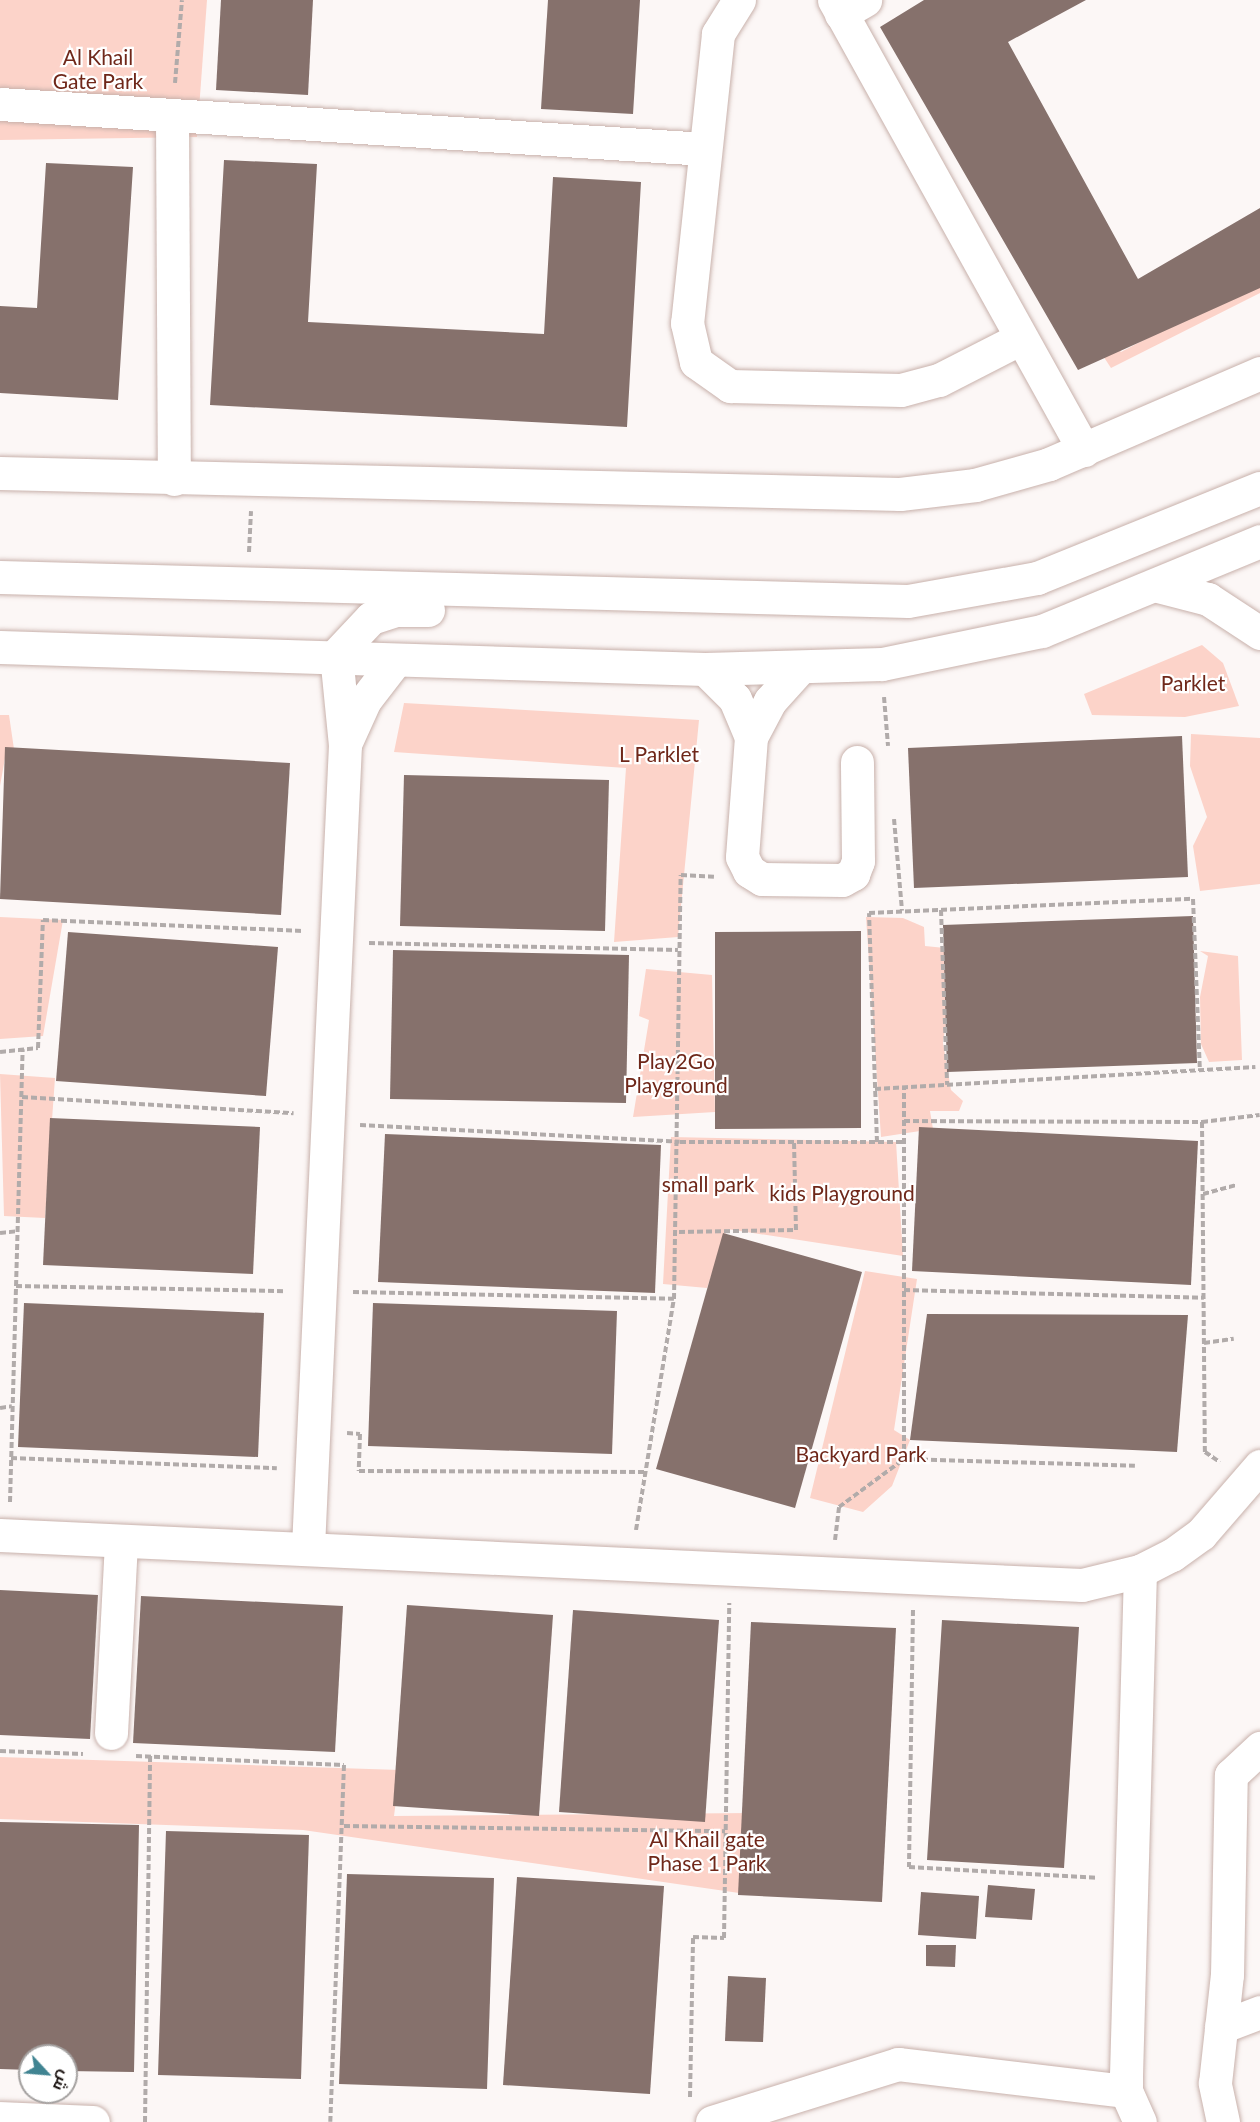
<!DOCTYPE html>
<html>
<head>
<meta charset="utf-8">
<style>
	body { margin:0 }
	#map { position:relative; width:1260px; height:2122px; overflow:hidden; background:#fcf7f6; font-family:Lato,Cairo,sans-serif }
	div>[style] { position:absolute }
	.green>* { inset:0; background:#fcd3c9 }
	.building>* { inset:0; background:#86716c }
	.path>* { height:4px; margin-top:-2px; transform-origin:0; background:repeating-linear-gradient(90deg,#b1abaa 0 6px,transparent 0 9px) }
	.roads { filter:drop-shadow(0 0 2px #c8b1ab) drop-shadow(0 0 2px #c8b1ab) }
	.minor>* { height:33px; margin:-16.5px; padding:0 16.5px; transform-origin:16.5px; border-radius:16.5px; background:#fff }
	span { translate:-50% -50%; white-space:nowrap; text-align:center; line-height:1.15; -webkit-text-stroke:4.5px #fff; paint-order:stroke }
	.park-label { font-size:21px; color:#6f2719 }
	.north { position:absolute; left:18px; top:2044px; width:60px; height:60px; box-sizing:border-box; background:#fff; border:2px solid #a4a1a0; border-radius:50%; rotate:116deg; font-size:16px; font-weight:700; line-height:24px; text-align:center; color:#1c1412 }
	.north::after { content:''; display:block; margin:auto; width:21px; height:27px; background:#408492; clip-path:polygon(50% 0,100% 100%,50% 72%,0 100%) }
</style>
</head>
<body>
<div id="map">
	<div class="green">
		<div style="clip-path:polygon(0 0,207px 0,197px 137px,0 140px)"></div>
		<div style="clip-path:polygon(1260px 279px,1260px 293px,1111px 368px,1088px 333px,1102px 330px,1121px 352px)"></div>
		<div style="clip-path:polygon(1202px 645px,1223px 663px,1239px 706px,1185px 717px,1092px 715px,1084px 694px)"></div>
		<div style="clip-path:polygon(404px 703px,699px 720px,678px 937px,614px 942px,626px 768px,394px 752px)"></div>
		<div style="clip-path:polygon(0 715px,9px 715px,15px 756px,5px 758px,0 786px)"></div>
		<div style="clip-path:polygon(1191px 734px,1260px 738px,1260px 884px,1200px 891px,1193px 846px,1207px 817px,1190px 766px)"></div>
		<div style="clip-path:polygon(0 917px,63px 920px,43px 1036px,0 1039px)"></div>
		<div style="clip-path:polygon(866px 917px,903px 918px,924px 927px,925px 946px,945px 948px,948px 1008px,943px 1043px,951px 1090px,963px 1101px,959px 1111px,930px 1111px,933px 1129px,881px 1137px)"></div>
		<div style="clip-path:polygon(1200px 951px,1238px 956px,1242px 1060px,1209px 1062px,1201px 1044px,1200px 997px,1208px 956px)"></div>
		<div style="clip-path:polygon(646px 969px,712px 975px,715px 1112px,633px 1117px,649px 1020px,639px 1016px)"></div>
		<div style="clip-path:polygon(0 1074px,55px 1078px,45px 1218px,4px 1216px)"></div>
		<div style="clip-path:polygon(671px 1137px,896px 1142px,903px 1256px,727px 1229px,707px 1288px,663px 1284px)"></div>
		<div style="clip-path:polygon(865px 1271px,917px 1279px,894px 1430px,910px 1440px,892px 1486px,863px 1512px,810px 1498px)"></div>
		<div style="clip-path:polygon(0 1757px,400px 1770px,394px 1816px,752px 1813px,739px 1893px,303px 1830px,0 1819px)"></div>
	</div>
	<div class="building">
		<div style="clip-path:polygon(221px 0,313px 0,308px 95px,216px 90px)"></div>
		<div style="clip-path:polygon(548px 0,640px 0,633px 114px,541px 109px)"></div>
		<div style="clip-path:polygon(924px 0,1086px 0,1008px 42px,1138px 279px,1260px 208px,1260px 288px,1078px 370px,880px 27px)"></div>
		<div style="clip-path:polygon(224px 160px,317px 164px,308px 322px,544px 334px,553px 177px,641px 182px,627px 427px,210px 405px)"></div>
		<div style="clip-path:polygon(46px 163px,133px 167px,118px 400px,0 393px,0 306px,37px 308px)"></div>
		<div style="clip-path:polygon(1182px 736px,1188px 877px,914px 888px,908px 748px)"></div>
		<div style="clip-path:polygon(5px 747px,290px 763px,281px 915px,0 899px)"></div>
		<div style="clip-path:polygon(404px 775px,609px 780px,605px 931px,400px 926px)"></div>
		<div style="clip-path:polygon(1193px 916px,1197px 1063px,947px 1072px,943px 925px)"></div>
		<div style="clip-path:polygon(861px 931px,861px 1128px,715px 1129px,715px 932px)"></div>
		<div style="clip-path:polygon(68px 932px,278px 947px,266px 1096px,56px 1081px)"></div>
		<div style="clip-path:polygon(393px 950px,629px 955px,626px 1103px,390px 1099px)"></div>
		<div style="clip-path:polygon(50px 1118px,260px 1127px,253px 1274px,43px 1265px)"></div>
		<div style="clip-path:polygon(919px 1127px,1198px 1141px,1191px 1285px,912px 1271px)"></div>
		<div style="clip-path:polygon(385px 1134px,661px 1145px,655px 1293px,378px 1282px)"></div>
		<div style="clip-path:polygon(723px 1233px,862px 1272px,795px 1508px,656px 1469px)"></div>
		<div style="clip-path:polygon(24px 1303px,264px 1313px,258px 1457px,18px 1447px)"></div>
		<div style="clip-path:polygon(373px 1303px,617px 1311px,612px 1454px,368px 1446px)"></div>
		<div style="clip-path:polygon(927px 1314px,1188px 1315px,1177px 1452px,910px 1440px)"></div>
		<div style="clip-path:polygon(0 1590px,98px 1595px,90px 1739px,0 1735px)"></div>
		<div style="clip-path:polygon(141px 1596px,343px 1606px,335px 1752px,133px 1743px)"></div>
		<div style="clip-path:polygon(407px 1605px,553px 1615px,539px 1816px,393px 1806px)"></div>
		<div style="clip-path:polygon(573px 1610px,719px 1620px,705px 1822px,559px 1812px)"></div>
		<div style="clip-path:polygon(942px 1620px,1079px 1627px,1064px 1868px,927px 1860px)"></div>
		<div style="clip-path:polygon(751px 1622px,896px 1628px,882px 1902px,738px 1895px)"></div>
		<div style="clip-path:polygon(0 1822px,139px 1825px,134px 2072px,66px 2071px,66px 2056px,30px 2056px,30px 2070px,0 2069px)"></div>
		<div style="clip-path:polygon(166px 1831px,309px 1835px,301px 2079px,158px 2075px)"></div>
		<div style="clip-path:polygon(347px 1874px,494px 1878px,487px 2089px,339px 2084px)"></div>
		<div style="clip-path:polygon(517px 1877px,664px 1886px,650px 2094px,503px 2085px)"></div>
		<div style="clip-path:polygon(988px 1885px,1035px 1889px,1032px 1920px,985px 1917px)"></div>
		<div style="clip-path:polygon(921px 1892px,979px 1896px,976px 1939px,918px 1935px)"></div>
		<div style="clip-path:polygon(926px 1945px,956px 1945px,955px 1967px,926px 1966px)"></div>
		<div style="clip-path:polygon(728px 1976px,766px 1978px,763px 2042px,725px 2041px)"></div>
	</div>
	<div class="path">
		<div style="left:175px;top:83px;width:83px;rotate:-85.2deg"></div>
		<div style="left:249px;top:552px;width:41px;rotate:-87.2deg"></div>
		<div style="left:884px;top:697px;width:49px;rotate:85.3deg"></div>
		<div style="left:894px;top:819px;width:92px;rotate:85deg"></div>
		<div style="left:941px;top:910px;width:175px;rotate:88deg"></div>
		<div style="left:369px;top:943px;width:309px;rotate:1.3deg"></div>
		<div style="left:0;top:1052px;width:38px;rotate:-6deg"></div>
		<div style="left:38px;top:1048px;width:128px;rotate:-87.8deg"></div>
		<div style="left:43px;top:920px;width:260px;rotate:2.4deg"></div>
		<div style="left:875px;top:1089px;width:381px;rotate:-3.3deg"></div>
		<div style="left:22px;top:1097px;width:272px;rotate:3.4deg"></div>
		<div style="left:904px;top:1121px;width:298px;rotate:0.2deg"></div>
		<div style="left:1202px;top:1122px;width:58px;rotate:-6.9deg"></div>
		<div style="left:1202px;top:1122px;width:330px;rotate:89.5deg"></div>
		<div style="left:1205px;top:1452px;width:18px;rotate:34deg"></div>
		<div style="left:360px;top:1125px;width:320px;rotate:3deg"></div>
		<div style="left:680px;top:1142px;width:225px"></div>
		<div style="left:877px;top:1142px;width:229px;rotate:-92deg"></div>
		<div style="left:869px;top:913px;width:324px;rotate:-2.5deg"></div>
		<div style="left:1193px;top:899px;width:171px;rotate:87.7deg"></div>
		<div style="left:1203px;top:1194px;width:35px;rotate:-15deg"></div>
		<div style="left:679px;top:1232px;width:117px;rotate:-1deg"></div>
		<div style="left:796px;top:1230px;width:88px;rotate:-91.3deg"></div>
		<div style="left:0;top:1233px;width:18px;rotate:-6deg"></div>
		<div style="left:16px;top:1286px;width:270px;rotate:1.1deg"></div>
		<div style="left:904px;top:1290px;width:300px;rotate:1.5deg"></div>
		<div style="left:353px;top:1292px;width:321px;rotate:1.2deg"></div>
		<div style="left:1204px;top:1343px;width:30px;rotate:-8deg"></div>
		<div style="left:0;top:1408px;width:12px;rotate:-9deg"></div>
		<div style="left:347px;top:1433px;width:13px;rotate:4deg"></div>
		<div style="left:360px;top:1434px;width:37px;rotate:92deg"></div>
		<div style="left:359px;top:1471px;width:286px;rotate:0.2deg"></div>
		<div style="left:11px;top:1458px;width:266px;rotate:2.2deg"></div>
		<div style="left:904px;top:1459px;width:231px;rotate:1.7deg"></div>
		<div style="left:10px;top:1502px;width:453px;rotate:-88.4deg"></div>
		<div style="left:636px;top:1530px;width:234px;rotate:-80.7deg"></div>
		<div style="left:674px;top:1299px;width:424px;rotate:-89.1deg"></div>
		<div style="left:681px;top:875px;width:33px;rotate:3deg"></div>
		<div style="left:835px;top:1540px;width:33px;rotate:-83deg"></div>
		<div style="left:839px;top:1507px;width:81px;rotate:-36.4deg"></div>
		<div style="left:904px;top:1459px;width:372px;rotate:-90deg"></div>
		<div style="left:913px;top:1610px;width:257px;rotate:90.9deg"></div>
		<div style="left:909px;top:1867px;width:188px;rotate:3.3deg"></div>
		<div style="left:0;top:1751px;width:83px;rotate:2.1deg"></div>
		<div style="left:136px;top:1756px;width:208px;rotate:2.5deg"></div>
		<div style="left:344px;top:1765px;width:357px;rotate:92.2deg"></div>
		<div style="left:344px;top:1826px;width:381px;rotate:0.8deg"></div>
		<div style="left:690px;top:2097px;width:160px;rotate:-88.9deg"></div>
		<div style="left:693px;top:1937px;width:31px;rotate:2deg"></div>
		<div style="left:724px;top:1938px;width:335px;rotate:-89.1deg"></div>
		<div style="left:145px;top:2122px;width:366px;rotate:-89.2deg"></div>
	</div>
	<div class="roads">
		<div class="minor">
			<div style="left:739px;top:0;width:40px;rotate:122deg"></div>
			<div style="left:718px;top:34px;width:291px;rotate:96.1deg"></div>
			<div style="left:687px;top:323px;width:40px;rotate:77deg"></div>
			<div style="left:696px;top:362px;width:42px;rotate:35.2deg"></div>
			<div style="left:730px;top:386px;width:171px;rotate:1.3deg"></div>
			<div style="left:901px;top:390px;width:39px;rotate:-15deg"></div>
			<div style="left:939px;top:380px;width:92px;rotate:-27.1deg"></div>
			<div style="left:834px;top:0;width:515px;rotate:60.95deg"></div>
			<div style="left:841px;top:14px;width:28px;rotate:-30deg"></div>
			<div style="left:0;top:104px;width:706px;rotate:3.65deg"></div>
			<div style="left:172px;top:116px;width:363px;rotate:89.7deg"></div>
			<div style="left:0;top:473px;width:900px;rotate:1.34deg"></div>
			<div style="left:900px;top:494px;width:76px;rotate:-6.8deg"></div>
			<div style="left:975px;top:485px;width:77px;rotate:-15.8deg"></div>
			<div style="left:1049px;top:464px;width:230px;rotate:-23.3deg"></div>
			<div style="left:0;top:577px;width:908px;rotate:1.51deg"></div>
			<div style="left:908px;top:601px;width:131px;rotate:-10.1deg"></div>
			<div style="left:1037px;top:578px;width:240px;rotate:-22deg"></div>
			<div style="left:1158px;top:586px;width:52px;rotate:14.6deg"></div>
			<div style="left:1208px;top:599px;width:62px;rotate:33.2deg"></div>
			<div style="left:0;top:647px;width:705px;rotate:1.79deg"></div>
			<div style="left:705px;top:669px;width:177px;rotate:-1.6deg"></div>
			<div style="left:882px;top:664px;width:163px;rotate:-11.7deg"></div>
			<div style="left:1042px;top:631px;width:236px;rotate:-22.4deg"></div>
			<div style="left:705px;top:669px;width:42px;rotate:45deg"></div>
			<div style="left:735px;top:699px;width:41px;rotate:67.2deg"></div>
			<div style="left:798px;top:670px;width:42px;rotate:132.1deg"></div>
			<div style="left:770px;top:701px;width:41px;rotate:117.8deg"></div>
			<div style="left:751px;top:737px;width:120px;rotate:94.3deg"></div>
			<div style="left:742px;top:857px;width:16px;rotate:63deg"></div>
			<div style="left:749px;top:871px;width:15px;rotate:32deg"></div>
			<div style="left:762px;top:879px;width:80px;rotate:0.7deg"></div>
			<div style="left:842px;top:880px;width:13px;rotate:-29deg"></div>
			<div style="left:853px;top:874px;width:14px;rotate:-69deg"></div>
			<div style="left:858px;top:861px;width:99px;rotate:-90.6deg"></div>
			<div style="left:345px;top:744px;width:48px;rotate:-65.6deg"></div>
			<div style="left:365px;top:700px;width:49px;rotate:-52.4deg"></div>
			<div style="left:0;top:1535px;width:1083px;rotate:2.65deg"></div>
			<div style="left:1082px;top:1585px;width:60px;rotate:-13.6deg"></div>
			<div style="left:1140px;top:1571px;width:36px;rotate:-27deg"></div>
			<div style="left:1172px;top:1555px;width:36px;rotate:-36deg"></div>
			<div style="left:1201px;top:1534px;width:90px;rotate:-49.1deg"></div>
			<div style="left:308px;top:1547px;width:803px;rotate:-87.36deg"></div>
			<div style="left:345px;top:745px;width:90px;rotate:-95.7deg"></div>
			<div style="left:336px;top:655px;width:51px;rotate:-46.6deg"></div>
			<div style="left:371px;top:618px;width:25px;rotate:-18deg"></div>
			<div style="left:395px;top:610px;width:33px"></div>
			<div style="left:1140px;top:1571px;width:504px;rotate:91.59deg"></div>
			<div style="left:1126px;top:2075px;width:16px;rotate:90deg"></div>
			<div style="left:1126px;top:2091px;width:34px;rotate:66deg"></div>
			<div style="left:111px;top:1733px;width:192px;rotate:-87deg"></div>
			<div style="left:1221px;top:2027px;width:42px;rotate:-21deg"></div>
			<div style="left:0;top:2118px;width:93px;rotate:2.5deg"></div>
			<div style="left:712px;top:2122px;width:195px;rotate:-17.3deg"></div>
			<div style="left:898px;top:2064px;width:230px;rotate:6.8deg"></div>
			<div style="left:1223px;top:2122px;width:40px;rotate:-102deg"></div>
			<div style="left:1215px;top:2083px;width:109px;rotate:-83.7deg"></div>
			<div style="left:1227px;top:1975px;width:200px;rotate:-88.9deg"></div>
			<div style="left:1231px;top:1775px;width:40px;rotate:-43deg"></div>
		</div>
	</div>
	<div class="park-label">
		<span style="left:98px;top:69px">Al Khail<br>Gate Park</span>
		<span style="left:1193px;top:683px">Parklet</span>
		<span style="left:659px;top:754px">L Parklet</span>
		<span style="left:676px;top:1073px">Play2Go<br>Playground</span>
		<span style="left:708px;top:1184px">small park</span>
		<span style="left:842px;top:1193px">kids Playground</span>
		<span style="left:861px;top:1454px">Backyard Park</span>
		<span style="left:707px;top:1851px">Al Khail gate<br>Phase 1 Park</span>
	</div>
	<div class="north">ش</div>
</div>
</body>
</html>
